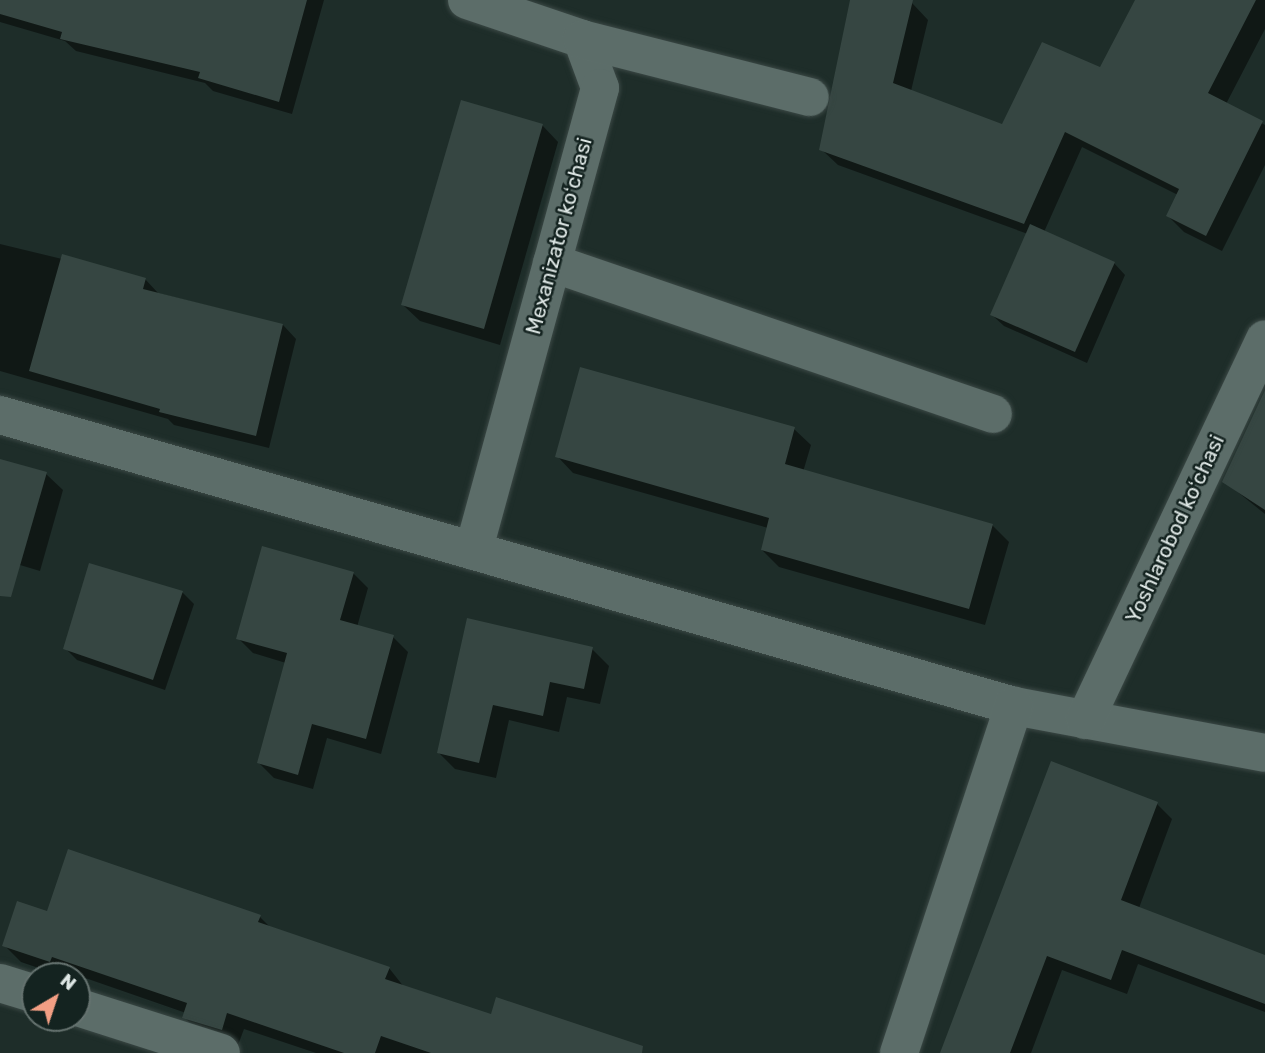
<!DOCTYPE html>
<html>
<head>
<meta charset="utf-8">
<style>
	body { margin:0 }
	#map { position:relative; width:1265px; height:1053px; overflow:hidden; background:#1e2d29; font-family:Rubik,sans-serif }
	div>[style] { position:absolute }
	.shadow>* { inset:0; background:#0007 }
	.building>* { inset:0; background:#364642 }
	.roads { filter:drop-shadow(0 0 2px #3b4845) drop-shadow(0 0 2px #3b4845) }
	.minor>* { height:38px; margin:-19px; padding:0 19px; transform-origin:19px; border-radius:19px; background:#5c6d69 }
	span { translate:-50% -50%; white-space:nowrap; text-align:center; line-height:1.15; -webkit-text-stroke:5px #142320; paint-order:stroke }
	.street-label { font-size:21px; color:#dfe8e6 }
	.north { position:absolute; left:21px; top:962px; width:70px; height:70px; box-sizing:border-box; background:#142320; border:2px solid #65726f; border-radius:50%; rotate:39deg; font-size:19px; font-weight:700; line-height:28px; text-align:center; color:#dfe8e6 }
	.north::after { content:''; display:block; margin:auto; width:24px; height:32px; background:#f39f84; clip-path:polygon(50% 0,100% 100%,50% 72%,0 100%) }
</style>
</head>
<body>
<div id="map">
	<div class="shadow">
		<div style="clip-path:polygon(0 0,324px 0,292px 114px,213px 91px,205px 83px,76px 51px,65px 41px,0 22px)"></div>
		<div style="clip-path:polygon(852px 0,912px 3px,928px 20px,911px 91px,1003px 126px,1101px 70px,1137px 0,1265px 0,1265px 29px,1226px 104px,1265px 125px,1265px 165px,1222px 251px,1184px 232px,1168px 216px,1178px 195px,1082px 147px,1044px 232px,1114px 263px,1125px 275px,1087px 363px,1004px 326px,992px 315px,1028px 234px,838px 165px,821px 149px)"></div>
		<div style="clip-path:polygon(542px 125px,558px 142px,500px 345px,420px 321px,403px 305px)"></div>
		<div style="clip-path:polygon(0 244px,145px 279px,158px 293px,283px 325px,296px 339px,269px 448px,174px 425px,168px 419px,0 371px)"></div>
		<div style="clip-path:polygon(1265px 394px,1265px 514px,1224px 481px)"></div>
		<div style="clip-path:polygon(794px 429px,811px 445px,803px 472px,992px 525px,1009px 542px,985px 625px,779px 567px,762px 550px,768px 528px,573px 473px,557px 456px)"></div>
		<div style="clip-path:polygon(0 460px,46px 474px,63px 490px,40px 571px,0 559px)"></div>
		<div style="clip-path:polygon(353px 573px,368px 588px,357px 627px,393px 637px,408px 652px,381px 754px,327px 738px,313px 789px,274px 778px,259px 763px,286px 663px,253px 653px,238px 638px)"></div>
		<div style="clip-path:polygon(182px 592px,194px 604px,165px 690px,77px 660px,65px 648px)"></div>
		<div style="clip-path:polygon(468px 620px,592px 649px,609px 666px,600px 704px,567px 697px,559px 732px,509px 720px,496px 778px,455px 769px,439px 753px)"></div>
		<div style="clip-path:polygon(1157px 804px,1172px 819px,1139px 908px,1265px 956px,1265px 1012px,1138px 964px,1127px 994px,1062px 970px,1031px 1053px,942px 1053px)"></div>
		<div style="clip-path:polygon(48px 913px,260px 917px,271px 928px,389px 968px,404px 987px,600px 1053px,316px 1053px,244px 1029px,238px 1045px,200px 1033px,184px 1017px,186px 1013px,68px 972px,62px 976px,21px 962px,4px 945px)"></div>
	</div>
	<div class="building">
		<div style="clip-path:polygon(0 0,307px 0,279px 102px,198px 78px,200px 72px,60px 39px,62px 32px,0 14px)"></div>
		<div style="clip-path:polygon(850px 0,913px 0,893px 83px,1002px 124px,1042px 42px,1100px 67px,1135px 0,1256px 0,1208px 93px,1263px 121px,1206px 236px,1166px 216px,1179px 189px,1065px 132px,1024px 224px,819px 150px)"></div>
		<div style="clip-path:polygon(461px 100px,543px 124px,484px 329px,401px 305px)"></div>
		<div style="clip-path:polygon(1030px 224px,1115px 262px,1075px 352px,990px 315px)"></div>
		<div style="clip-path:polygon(62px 254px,146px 278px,143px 289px,283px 324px,256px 436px,159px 412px,160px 409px,29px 371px)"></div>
		<div style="clip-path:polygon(580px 367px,795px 427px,785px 464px,993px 524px,969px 609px,761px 550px,769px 518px,555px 457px)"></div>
		<div style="clip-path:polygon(1265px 390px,1265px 510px,1222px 482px)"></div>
		<div style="clip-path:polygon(0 459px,47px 472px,11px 597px,0 596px)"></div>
		<div style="clip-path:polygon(262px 546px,354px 572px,340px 620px,394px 635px,366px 739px,312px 724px,298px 775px,257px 763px,287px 653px,236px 639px)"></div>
		<div style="clip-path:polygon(89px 563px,183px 591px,153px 680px,63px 649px)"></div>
		<div style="clip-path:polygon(467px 618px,593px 647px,584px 689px,550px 682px,543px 716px,493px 705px,479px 763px,437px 753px)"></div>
		<div style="clip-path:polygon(1051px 761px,1158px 802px,1121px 900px,1265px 955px,1265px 1004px,1122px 950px,1111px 980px,1047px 956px,1010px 1053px,940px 1053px)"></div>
		<div style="clip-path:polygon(68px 849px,261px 915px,258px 922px,390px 967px,385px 979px,491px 1014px,496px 997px,643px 1046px,642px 1053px,431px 1053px,381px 1036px,375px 1053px,344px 1053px,227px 1013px,222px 1030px,182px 1018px,187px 1003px,52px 957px,50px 962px,2px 946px,17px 901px,47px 911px)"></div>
	</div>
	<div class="roads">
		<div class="minor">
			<div style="left:467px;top:0;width:121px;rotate:18.7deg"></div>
			<div style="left:582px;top:39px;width:52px;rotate:69.8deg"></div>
			<div style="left:600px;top:88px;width:480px;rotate:105.3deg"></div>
			<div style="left:582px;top:39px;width:235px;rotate:14.3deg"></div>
			<div style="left:552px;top:263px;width:466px;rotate:18.9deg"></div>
			<div style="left:0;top:415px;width:1055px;rotate:16.01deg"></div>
			<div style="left:1014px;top:706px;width:255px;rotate:10.6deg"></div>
			<div style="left:1085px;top:720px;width:421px;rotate:-64.7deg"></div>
			<div style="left:0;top:983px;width:37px;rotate:17deg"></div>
			<div style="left:77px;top:1007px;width:151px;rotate:17.7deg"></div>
			<div style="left:899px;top:1053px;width:366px;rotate:-71.7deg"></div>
		</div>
	</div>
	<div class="street-label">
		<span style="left:559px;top:236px;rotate:-75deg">Mexanizator koʻchasi</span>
		<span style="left:1175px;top:529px;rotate:-65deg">Yoshlarobod koʻchasi</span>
	</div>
	<div class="north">N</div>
</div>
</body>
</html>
